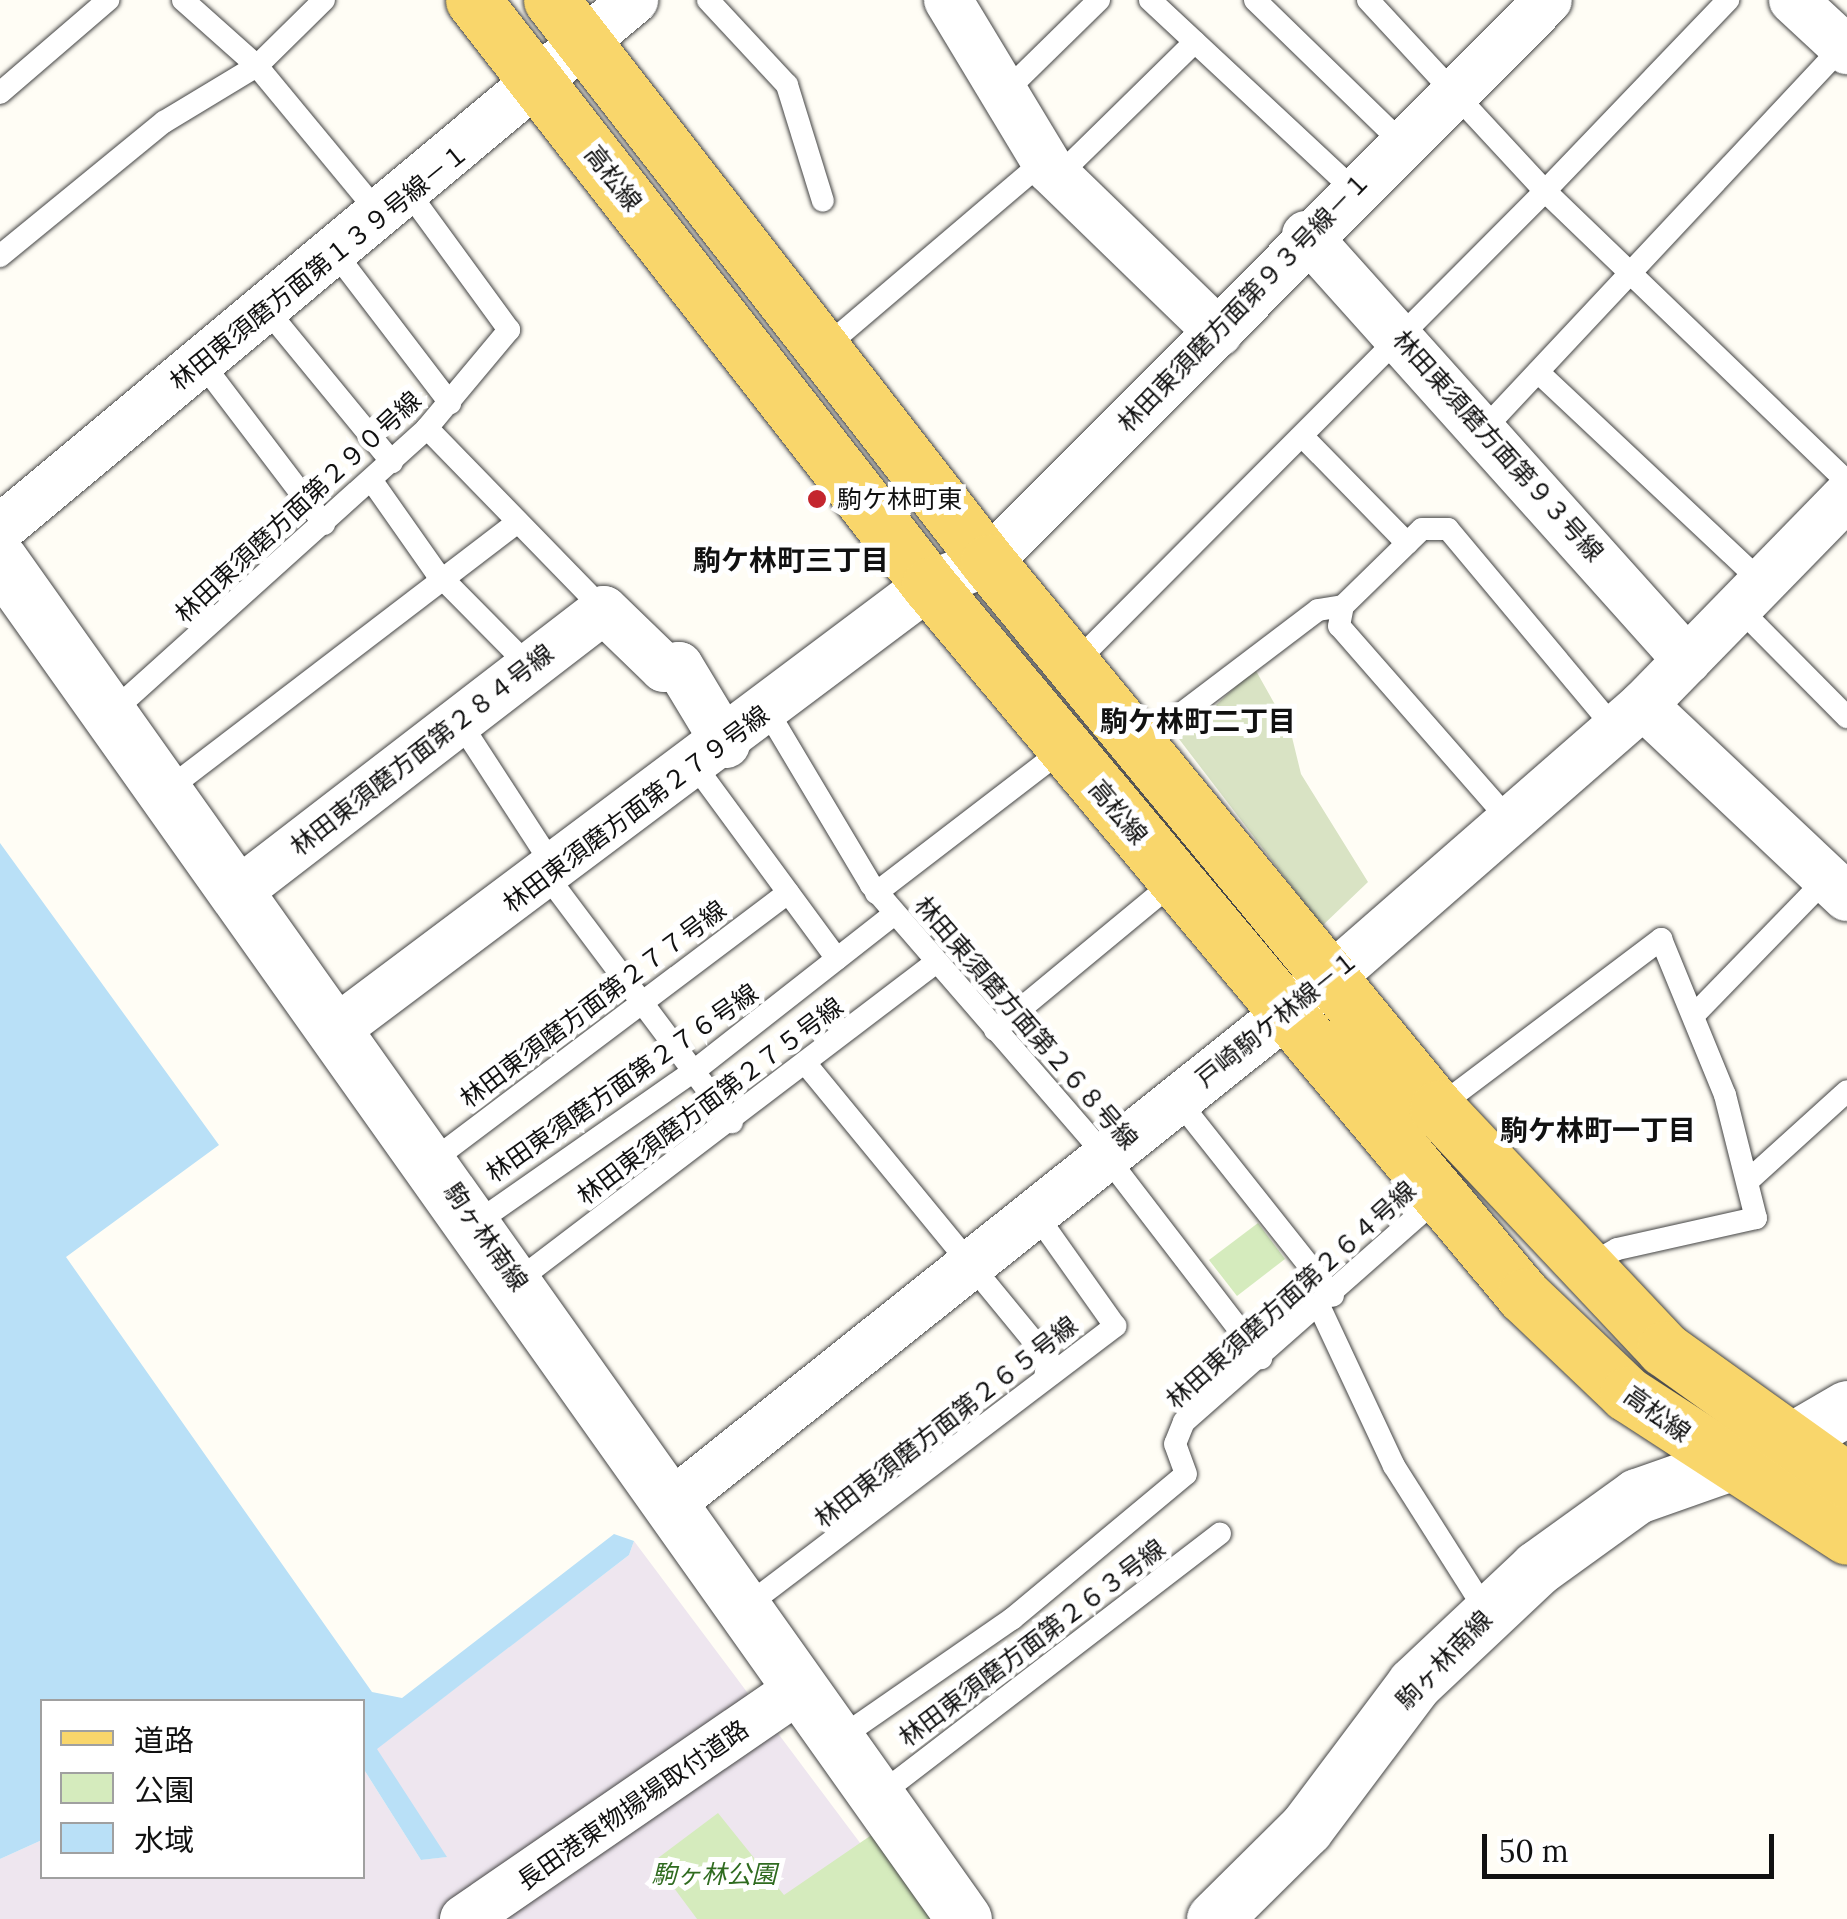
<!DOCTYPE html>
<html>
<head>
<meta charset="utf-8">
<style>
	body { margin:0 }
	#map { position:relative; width:1847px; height:1919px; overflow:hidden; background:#fffdf5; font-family:Lora,"Noto Sans JP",serif }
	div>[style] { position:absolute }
	.industrial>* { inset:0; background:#eee6ef }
	.green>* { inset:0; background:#d5ebbd }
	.cemetery>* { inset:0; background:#d9e3c4 }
	.water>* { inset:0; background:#b9e0f7 }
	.roads { filter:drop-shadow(0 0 2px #444) drop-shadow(0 0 2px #444) }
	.service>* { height:22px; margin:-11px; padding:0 11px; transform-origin:11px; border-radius:11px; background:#fff }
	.minor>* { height:48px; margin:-24px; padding:0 24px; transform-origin:24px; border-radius:24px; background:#fff }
	.tertiary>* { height:55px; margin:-27.5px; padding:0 27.5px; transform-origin:27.5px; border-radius:27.5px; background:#fff }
	.primary>* { height:55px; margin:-27.5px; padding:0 27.5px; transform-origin:27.5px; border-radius:27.5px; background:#f9d66b }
	.dots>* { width:28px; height:28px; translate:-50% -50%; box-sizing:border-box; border:5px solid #fff; border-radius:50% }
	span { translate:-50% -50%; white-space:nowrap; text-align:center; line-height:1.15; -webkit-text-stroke:10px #fff; paint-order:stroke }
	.street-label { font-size:25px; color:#111 }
	.poi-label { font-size:25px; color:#111 }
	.left { translate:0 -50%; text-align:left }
	.park-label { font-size:25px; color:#2f6b1f; font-style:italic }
	.neighbourhood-label { font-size:28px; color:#111; font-weight:700 }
	.legend { position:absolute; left:40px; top:1699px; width:325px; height:180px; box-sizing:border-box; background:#fff; border:2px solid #a0a0a0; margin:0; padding:12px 18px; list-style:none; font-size:30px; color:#111 }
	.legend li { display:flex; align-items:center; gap:20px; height:50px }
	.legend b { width:50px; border:2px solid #a0a0a0 }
	.scale { position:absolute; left:1482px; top:1834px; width:292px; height:45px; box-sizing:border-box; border:5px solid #111; border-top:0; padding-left:12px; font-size:30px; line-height:35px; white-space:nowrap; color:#111; -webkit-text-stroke:8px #fff; paint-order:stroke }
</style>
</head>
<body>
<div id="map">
	<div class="industrial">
		<div style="clip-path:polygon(634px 1541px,917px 1919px,0 1919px,0 1859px,42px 1840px,42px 1876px,362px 1876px,363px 1768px,421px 1860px,446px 1857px,376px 1749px,629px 1555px)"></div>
	</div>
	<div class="green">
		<div style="clip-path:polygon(1258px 1223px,1285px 1259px,1237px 1296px,1209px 1260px)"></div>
		<div style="clip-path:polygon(718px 1813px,784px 1895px,873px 1834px,934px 1919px,697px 1919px,654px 1861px)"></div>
	</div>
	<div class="cemetery">
		<div style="clip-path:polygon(1255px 669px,1291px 733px,1301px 774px,1368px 882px,1322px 926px,1179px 739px)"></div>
	</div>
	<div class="water">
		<div style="clip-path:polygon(0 843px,219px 1145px,66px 1257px,372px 1692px,402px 1698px,614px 1534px,634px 1541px,629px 1555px,377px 1749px,447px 1857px,421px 1860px,363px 1768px,362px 1702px,42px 1702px,42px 1840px,0 1859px)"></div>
	</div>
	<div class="roads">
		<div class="service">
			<div style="left:183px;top:0;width:99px;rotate:41.7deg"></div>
			<div style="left:257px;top:66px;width:195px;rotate:50.4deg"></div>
			<div style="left:708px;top:0;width:116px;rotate:47.1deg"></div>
			<div style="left:787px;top:85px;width:121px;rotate:72.8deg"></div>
			<div style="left:1150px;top:0;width:277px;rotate:43deg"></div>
			<div style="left:1255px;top:0;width:204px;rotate:44.2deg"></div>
			<div style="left:1368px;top:0;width:260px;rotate:47.2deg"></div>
			<div style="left:1545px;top:191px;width:265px;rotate:-46.2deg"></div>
			<div style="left:0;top:93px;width:143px;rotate:-40.7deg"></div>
			<div style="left:1004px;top:93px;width:133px;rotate:-44.4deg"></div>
			<div style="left:1057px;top:177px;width:193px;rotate:-44.4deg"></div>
			<div style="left:336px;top:254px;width:188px;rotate:52.6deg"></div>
			<div style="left:0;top:256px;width:212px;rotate:-39.3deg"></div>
			<div style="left:164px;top:122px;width:109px;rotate:-31.1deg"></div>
			<div style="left:257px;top:66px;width:94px;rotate:-44.6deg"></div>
			<div style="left:267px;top:310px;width:197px;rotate:50.6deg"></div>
			<div style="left:823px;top:349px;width:290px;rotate:-40.4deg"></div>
			<div style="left:202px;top:363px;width:202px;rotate:52.8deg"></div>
			<div style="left:1538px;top:372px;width:307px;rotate:43.2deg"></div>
			<div style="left:427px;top:428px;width:254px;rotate:45.8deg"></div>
			<div style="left:1485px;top:428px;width:524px;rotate:-46.86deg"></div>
			<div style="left:1305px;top:439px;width:146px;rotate:45.6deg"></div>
			<div style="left:372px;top:481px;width:111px;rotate:54.9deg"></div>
			<div style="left:436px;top:572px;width:134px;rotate:45.3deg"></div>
			<div style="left:1738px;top:607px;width:155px;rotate:45.3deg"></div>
			<div style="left:1074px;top:664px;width:668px;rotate:-45.12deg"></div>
			<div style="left:1545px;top:191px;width:419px;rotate:43.9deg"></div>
			<div style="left:768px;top:712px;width:201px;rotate:59.2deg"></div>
			<div style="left:871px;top:885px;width:359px;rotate:49.1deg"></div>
			<div style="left:1106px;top:1156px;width:255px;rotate:52.5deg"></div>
			<div style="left:111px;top:713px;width:426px;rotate:-42deg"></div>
			<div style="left:427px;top:428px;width:128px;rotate:-50.1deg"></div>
			<div style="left:509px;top:330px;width:170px;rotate:-126.1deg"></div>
			<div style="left:459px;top:721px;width:176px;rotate:57deg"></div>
			<div style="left:1140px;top:745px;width:223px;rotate:-37.2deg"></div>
			<div style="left:1318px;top:610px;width:25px;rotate:-9deg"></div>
			<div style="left:696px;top:767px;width:238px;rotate:53.7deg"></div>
			<div style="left:167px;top:790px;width:437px;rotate:-37.4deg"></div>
			<div style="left:1510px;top:821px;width:259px;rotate:-131.2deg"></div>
			<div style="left:1339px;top:626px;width:20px;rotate:-79deg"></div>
			<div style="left:1343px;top:606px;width:110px;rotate:-44.3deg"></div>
			<div style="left:1422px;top:529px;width:26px"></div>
			<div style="left:1448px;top:529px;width:261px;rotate:50.1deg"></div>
			<div style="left:547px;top:876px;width:308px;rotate:53.1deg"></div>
			<div style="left:876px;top:893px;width:238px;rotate:-37.5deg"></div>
			<div style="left:1694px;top:1015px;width:191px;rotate:-45.8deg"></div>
			<div style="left:995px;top:1030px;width:235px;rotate:-39.6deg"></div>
			<div style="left:806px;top:1064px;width:382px;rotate:50.6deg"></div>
			<div style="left:1048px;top:1359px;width:20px;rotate:99deg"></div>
			<div style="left:1177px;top:1099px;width:251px;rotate:51.6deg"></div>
			<div style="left:1437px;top:1108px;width:281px;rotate:-37deg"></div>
			<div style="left:1661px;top:939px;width:169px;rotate:67.7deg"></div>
			<div style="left:1725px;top:1095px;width:127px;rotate:75.9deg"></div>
			<div style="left:1756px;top:1218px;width:142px;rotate:167.4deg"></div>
			<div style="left:1617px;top:1249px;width:38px;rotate:150deg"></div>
			<div style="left:432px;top:1161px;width:446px;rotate:-37deg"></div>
			<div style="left:1749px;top:1180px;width:132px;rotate:-42.2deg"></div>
			<div style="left:476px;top:1223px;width:266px;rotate:-34.9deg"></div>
			<div style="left:694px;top:1071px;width:254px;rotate:-38.1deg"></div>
			<div style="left:517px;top:1281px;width:525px;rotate:-37.26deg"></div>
			<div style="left:1320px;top:1308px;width:174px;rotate:64.9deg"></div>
			<div style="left:1394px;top:1466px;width:175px;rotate:57.6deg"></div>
			<div style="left:745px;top:1607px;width:465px;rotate:-37.2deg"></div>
			<div style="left:1115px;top:1326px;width:138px;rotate:-125.3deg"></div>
			<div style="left:837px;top:1740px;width:213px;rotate:-34.7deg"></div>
			<div style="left:1012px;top:1619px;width:226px;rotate:-39.8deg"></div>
			<div style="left:1186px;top:1474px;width:32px;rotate:-110deg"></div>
			<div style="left:1175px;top:1444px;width:24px;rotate:-68deg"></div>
			<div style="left:1184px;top:1422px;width:341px;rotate:-41.4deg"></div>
			<div style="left:878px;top:1796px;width:431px;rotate:-37.5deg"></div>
		</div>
		<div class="minor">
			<div style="left:948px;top:0;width:197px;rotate:58.9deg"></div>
			<div style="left:1050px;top:169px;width:235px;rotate:44.1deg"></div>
			<div style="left:1793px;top:0;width:74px;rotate:42.8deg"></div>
			<div style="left:1306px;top:235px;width:571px;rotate:48.12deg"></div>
			<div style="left:0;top:529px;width:826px;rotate:-39.84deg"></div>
			<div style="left:1643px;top:705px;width:280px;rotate:43.3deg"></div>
			<div style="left:240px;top:890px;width:459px;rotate:-37.6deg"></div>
			<div style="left:604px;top:610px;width:83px;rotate:44deg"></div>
			<div style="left:664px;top:668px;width:15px;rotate:-8deg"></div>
			<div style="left:679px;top:666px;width:91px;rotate:58.9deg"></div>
			<div style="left:338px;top:1028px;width:739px;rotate:-36.85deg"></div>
			<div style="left:929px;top:585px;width:63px;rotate:-21.3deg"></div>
			<div style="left:988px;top:562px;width:793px;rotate:-45.1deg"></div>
			<div style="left:673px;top:1502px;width:838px;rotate:-38.55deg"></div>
			<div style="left:1328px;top:980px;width:418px;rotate:-41.1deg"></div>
			<div style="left:1643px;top:705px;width:292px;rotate:-45.7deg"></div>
			<div style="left:464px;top:1919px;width:408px;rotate:-34.5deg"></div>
		</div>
		<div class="tertiary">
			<div style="left:0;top:560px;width:1666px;rotate:54.65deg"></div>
			<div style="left:1214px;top:1919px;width:129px;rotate:-44.7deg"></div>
			<div style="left:1306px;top:1828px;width:180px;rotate:-53.1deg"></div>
			<div style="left:1414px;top:1684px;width:169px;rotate:-43.3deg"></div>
			<div style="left:1537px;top:1568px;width:123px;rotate:-35.8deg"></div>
			<div style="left:1637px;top:1496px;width:157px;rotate:-19.4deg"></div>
			<div style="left:1785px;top:1444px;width:72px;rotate:-30.1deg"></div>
		</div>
		<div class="primary">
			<div style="left:473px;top:0;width:742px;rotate:52.06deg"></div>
			<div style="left:929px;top:585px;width:927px;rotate:50.08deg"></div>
			<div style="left:1524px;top:1296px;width:142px;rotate:43.6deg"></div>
			<div style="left:1627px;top:1394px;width:262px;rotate:33deg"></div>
			<div style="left:551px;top:0;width:712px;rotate:52.13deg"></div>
			<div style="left:988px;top:562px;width:707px;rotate:50.57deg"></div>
			<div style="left:1437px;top:1108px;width:331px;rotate:46.7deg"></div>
			<div style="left:1664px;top:1349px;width:225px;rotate:35.6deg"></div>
		</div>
	</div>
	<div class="dots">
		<div style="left:817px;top:499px;background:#c4262e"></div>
	</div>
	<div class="street-label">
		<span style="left:613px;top:178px;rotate:52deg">高松線</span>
		<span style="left:319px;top:267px;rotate:-39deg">林田東須磨方面第１３９号線－１</span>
		<span style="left:1244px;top:302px;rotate:-46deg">林田東須磨方面第９３号線－１</span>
		<span style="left:1498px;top:446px;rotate:48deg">林田東須磨方面第９３号線</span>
		<span style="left:298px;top:507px;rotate:-43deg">林田東須磨方面第２９０号線</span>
		<span style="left:422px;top:750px;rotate:-38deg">林田東須磨方面第２８４号線</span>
		<span style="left:636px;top:809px;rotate:-37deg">林田東須磨方面第２７９号線</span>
		<span style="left:1118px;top:812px;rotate:50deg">高松線</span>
		<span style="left:593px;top:1004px;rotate:-37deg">林田東須磨方面第２７７号線</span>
		<span style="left:1277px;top:1019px;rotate:-39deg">戸崎駒ケ林線－１</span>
		<span style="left:1026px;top:1023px;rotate:49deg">林田東須磨方面第２６８号線</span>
		<span style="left:622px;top:1083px;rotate:-35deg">林田東須磨方面第２７６号線</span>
		<span style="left:710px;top:1101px;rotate:-37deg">林田東須磨方面第２７５号線</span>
		<span style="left:486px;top:1237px;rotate:55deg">駒ヶ林南線</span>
		<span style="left:1291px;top:1295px;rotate:-42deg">林田東須磨方面第２６４号線</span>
		<span style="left:1657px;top:1414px;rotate:36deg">高松線</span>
		<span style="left:946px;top:1422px;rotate:-38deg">林田東須磨方面第２６５号線</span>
		<span style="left:1032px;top:1643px;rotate:-37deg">林田東須磨方面第２６３号線</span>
		<span style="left:1444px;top:1660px;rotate:-46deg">駒ヶ林南線</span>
		<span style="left:633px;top:1805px;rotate:-35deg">長田港東物揚場取付道路</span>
	</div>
	<div class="poi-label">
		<span class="left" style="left:837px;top:499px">駒ケ林町東</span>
	</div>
	<div class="park-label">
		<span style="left:714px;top:1874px">駒ヶ林公園</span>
	</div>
	<div class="neighbourhood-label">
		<span style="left:791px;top:560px">駒ケ林町三丁目</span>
		<span style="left:1198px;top:721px">駒ケ林町二丁目</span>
		<span style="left:1598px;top:1130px">駒ケ林町一丁目</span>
	</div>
	<ul class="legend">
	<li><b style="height:12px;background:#f9d66b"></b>道路</li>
	<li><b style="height:28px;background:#d5ebbd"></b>公園</li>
	<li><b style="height:28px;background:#b9e0f7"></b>水域</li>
	</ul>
	<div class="scale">50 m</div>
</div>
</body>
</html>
